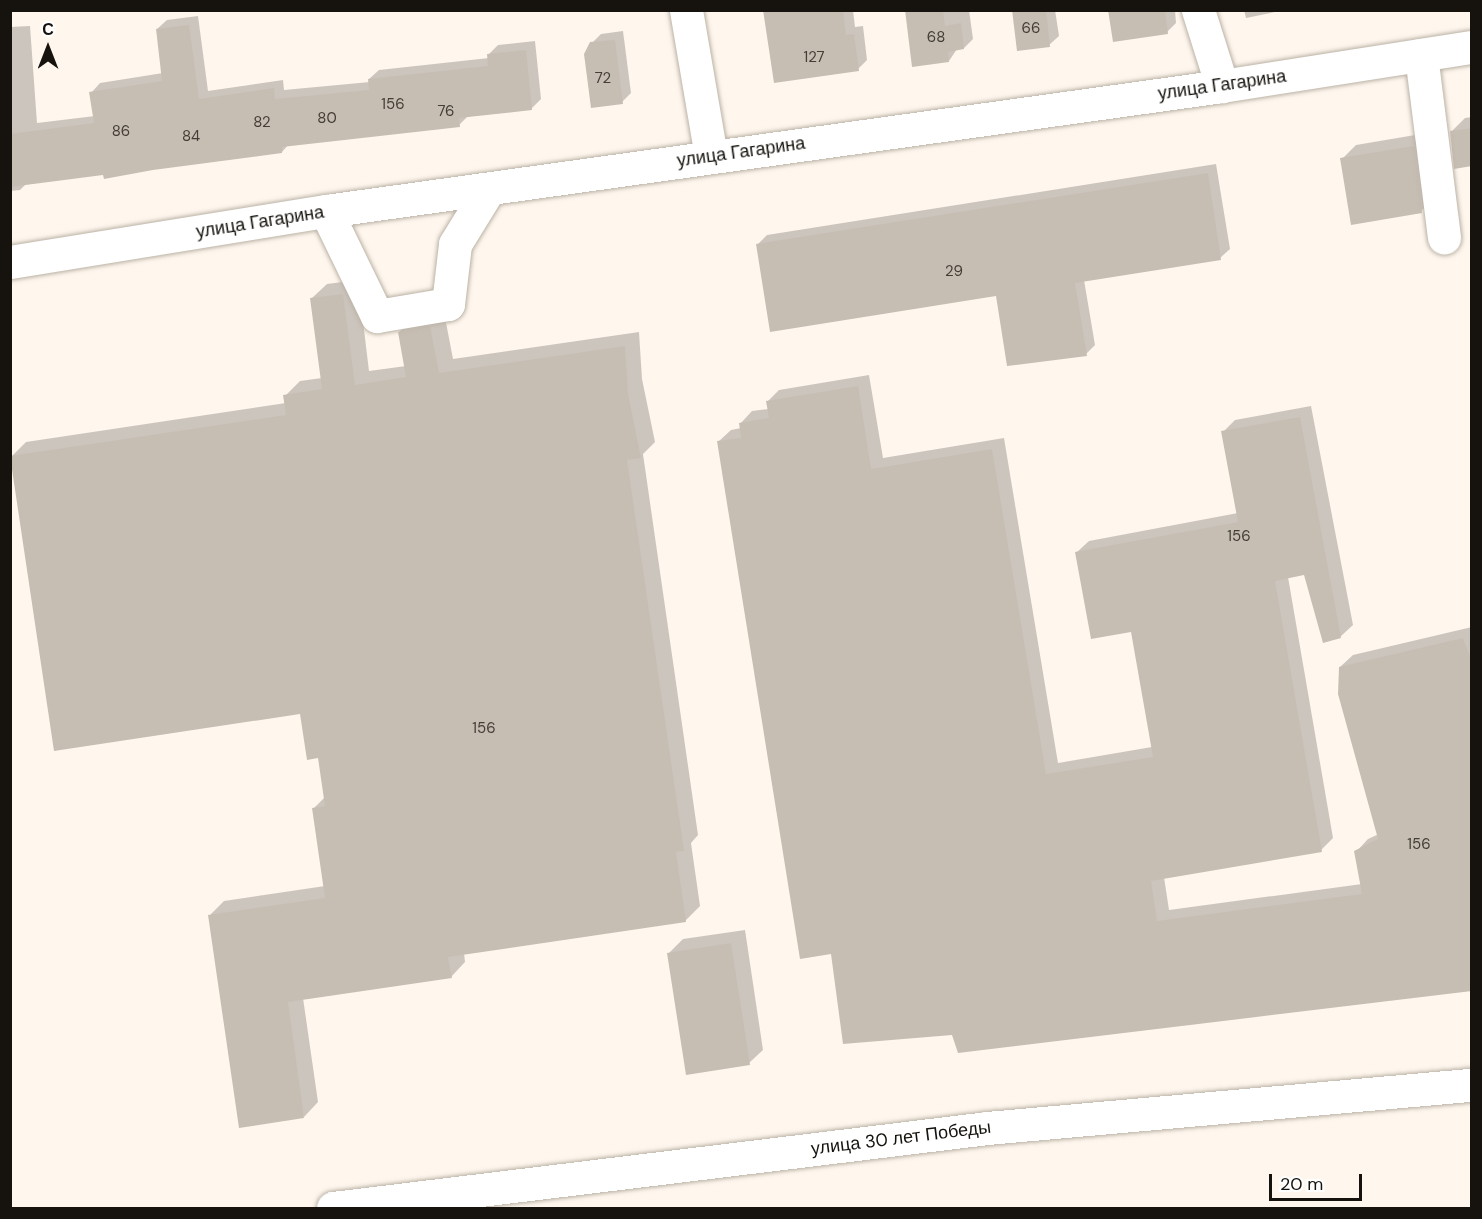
<!DOCTYPE html>
<html>
<head>
<meta charset="utf-8">
<style>
	body { margin:0 }
	#map { position:relative; width:1482px; height:1219px; overflow:hidden; background:#fff7ee; font-family:"DM Sans",sans-serif }
	div>[style] { position:absolute }
	.shadow>* { inset:0; background:#0003 }
	.building>* { inset:0; background:#c7beb3 }
	.roads { filter:drop-shadow(0 0 2px #bbb2a6) drop-shadow(0 0 2px #bbb2a6) }
	.minor>* { height:33px; margin:-16.5px; padding:0 16.5px; transform-origin:16.5px; border-radius:16.5px; background:#fff }
	.major>* { height:33px; margin:-16.5px; padding:0 16.5px; transform-origin:16.5px; border-radius:16.5px; background:#fff }
	span { translate:-50% -50%; white-space:nowrap; text-align:center; line-height:1.15; -webkit-text-stroke:4.5px #fff; paint-order:stroke }
	.number-label { font-size:15px; color:#423e37 }
	.number-label span { -webkit-text-stroke-width:0 }
	.street-label { font-size:18px; color:#16130e }
	.frame { position:absolute; inset:0; border:12px solid #16130e; pointer-events:none }
	.north { position:absolute; left:18px; top:18px; width:60px; height:60px; -webkit-text-stroke:4px #fff; paint-order:stroke; rotate:0deg; font-size:16px; font-weight:700; line-height:24px; text-align:center; color:#16130e }
	.north::after { content:''; display:block; margin:auto; width:21px; height:27px; background:#16130e; clip-path:polygon(50% 0,100% 100%,50% 72%,0 100%) }
	.scale { position:absolute; left:1269px; top:1174px; width:93px; height:27px; box-sizing:border-box; border:3px solid #16130e; border-top:0; padding-left:8px; font-size:18px; line-height:21px; white-space:nowrap; color:#16130e; -webkit-text-stroke:4px #fff; paint-order:stroke }
</style>
</head>
<body>
<div id="map">
	<div class="shadow">
		<div style="clip-path:polygon(763px 10px,853px 10px,855px 27px,863px 26px,867px 60px,858px 69px)"></div>
		<div style="clip-path:polygon(906px 10px,969px 10px,973px 39px,964px 48px,957px 49px,949px 61px)"></div>
		<div style="clip-path:polygon(1014px 10px,1055px 10px,1059px 36px,1049px 45px)"></div>
		<div style="clip-path:polygon(1110px 10px,1175px 10px,1176px 23px,1167px 32px)"></div>
		<div style="clip-path:polygon(1244px 10px,1285px 10px,1246px 18px)"></div>
		<div style="clip-path:polygon(198px 16px,208px 91px,283px 80px,284px 90px,370px 82px,369px 79px,379px 70px,489px 58px,489px 54px,498px 45px,535px 41px,541px 99px,531px 109px,469px 115px,459px 125px,289px 144px,282px 152px,27px 183px,20px 190px,10px 191px,10px 27px,30px 26px,37px 123px,95px 116px,91px 93px,100px 83px,163px 73px,157px 29px,167px 20px)"></div>
		<div style="clip-path:polygon(623px 31px,631px 93px,622px 102px,592px 43px,601px 34px)"></div>
		<div style="clip-path:polygon(1472px 117px,1472px 165px,1451px 132px,1465px 118px)"></div>
		<div style="clip-path:polygon(1427px 133px,1435px 198px,1421px 211px,1342px 159px,1356px 145px)"></div>
		<div style="clip-path:polygon(1216px 164px,1230px 249px,1220px 258px,1084px 280px,1095px 345px,1086px 354px,997px 294px,758px 244px,767px 235px)"></div>
		<div style="clip-path:polygon(358px 280px,369px 371px,406px 366px,399px 332px,414px 317px,444px 312px,453px 359px,639px 332px,642px 379px,655px 442px,643px 454px,698px 835px,691px 843px,700px 906px,685px 921px,464px 953px,465px 962px,451px 977px,303px 998px,318px 1102px,304px 1117px,209px 916px,224px 901px,325px 886px,314px 808px,326px 796px,320px 756px,301px 712px,11px 457px,26px 442px,286px 403px,285px 396px,300px 381px,322px 378px,312px 298px,327px 284px)"></div>
		<div style="clip-path:polygon(869px 375px,883px 458px,1004px 438px,1058px 763px,1152px 747px,1132px 630px,1076px 553px,1089px 541px,1238px 513px,1223px 432px,1235px 420px,1311px 406px,1353px 625px,1340px 637px,1306px 573px,1288px 577px,1333px 838px,1321px 850px,1164px 877px,1169px 910px,1362px 884px,1356px 852px,1368px 839px,1379px 834px,1340px 667px,1353px 655px,1472px 627px,1472px 989px,953px 1033px,832px 953px,718px 442px,731px 430px,741px 428px,740px 424px,752px 411px,769px 409px,767px 402px,779px 390px)"></div>
		<div style="clip-path:polygon(745px 930px,763px 1050px,749px 1063px,669px 953px,683px 939px)"></div>
	</div>
	<div class="building">
		<div style="clip-path:polygon(763px 10px,843px 10px,846px 35px,854px 34px,859px 71px,774px 83px)"></div>
		<div style="clip-path:polygon(905px 10px,943px 10px,945px 26px,961px 23px,964px 49px,948px 52px,949px 62px,912px 67px)"></div>
		<div style="clip-path:polygon(1012px 10px,1046px 10px,1050px 47px,1017px 51px)"></div>
		<div style="clip-path:polygon(1108px 10px,1165px 10px,1168px 34px,1113px 42px)"></div>
		<div style="clip-path:polygon(189px 25px,199px 99px,274px 88px,275px 99px,369px 90px,368px 79px,488px 66px,487px 54px,526px 50px,532px 110px,459px 118px,460px 127px,282px 147px,282px 153px,153px 170px,104px 179px,103px 175px,10px 187px,10px 134px,94px 123px,89px 92px,162px 81px,156px 29px)"></div>
		<div style="clip-path:polygon(615px 40px,623px 104px,591px 108px,584px 54px,590px 42px)"></div>
		<div style="clip-path:polygon(1472px 128px,1472px 166px,1454px 169px,1450px 131px)"></div>
		<div style="clip-path:polygon(1414px 146px,1422px 213px,1351px 225px,1340px 158px)"></div>
		<div style="clip-path:polygon(1208px 173px,1221px 260px,1075px 283px,1087px 356px,1007px 366px,996px 296px,770px 332px,756px 244px)"></div>
		<div style="clip-path:polygon(343px 294px,355px 385px,406px 377px,398px 332px,430px 326px,439px 373px,625px 346px,628px 394px,641px 458px,627px 460px,684px 851px,676px 852px,686px 922px,448px 957px,452px 978px,288px 1002px,304px 1118px,239px 1128px,208px 915px,325px 898px,312px 808px,325px 806px,318px 758px,307px 760px,300px 714px,54px 751px,10px 456px,286px 415px,283px 395px,322px 389px,310px 298px)"></div>
		<div style="clip-path:polygon(858px 386px,871px 469px,992px 449px,1046px 774px,1153px 757px,1131px 632px,1091px 639px,1075px 552px,1238px 522px,1221px 431px,1300px 417px,1341px 638px,1323px 643px,1304px 575px,1275px 581px,1322px 852px,1151px 881px,1157px 921px,1362px 894px,1354px 851px,1378px 839px,1338px 694px,1339px 667px,1463px 638px,1472px 661px,1472px 991px,958px 1053px,952px 1035px,843px 1044px,831px 954px,800px 959px,717px 441px,741px 438px,739px 423px,769px 418px,766px 401px)"></div>
		<div style="clip-path:polygon(731px 943px,750px 1065px,686px 1075px,667px 953px)"></div>
	</div>
	<div class="roads">
		<div class="minor">
			<div style="left:686px;top:10px;width:148px;rotate:80.3deg"></div>
			<div style="left:1198px;top:10px;width:80px;rotate:72.5deg"></div>
			<div style="left:1421px;top:55px;width:184px;rotate:82.8deg"></div>
			<div style="left:326px;top:211px;width:117px;rotate:64.1deg"></div>
			<div style="left:377px;top:316px;width:72px;rotate:-9.6deg"></div>
			<div style="left:448px;top:304px;width:60px;rotate:-83.3deg"></div>
			<div style="left:455px;top:244px;width:65px;rotate:-58.3deg"></div>
			<div style="left:10px;top:262px;width:320px;rotate:-9.2deg"></div>
			<div style="left:326px;top:211px;width:905px;rotate:-7.94deg"></div>
			<div style="left:1222px;top:86px;width:253px;rotate:-8.9deg"></div>
		</div>
		<div class="major">
			<div style="left:333px;top:1208px;width:659px;rotate:-6.97deg"></div>
			<div style="left:987px;top:1128px;width:487px;rotate:-5.1deg"></div>
		</div>
	</div>
	<div class="number-label">
		<span style="left:1031px;top:29px">66</span>
		<span style="left:936px;top:38px">68</span>
		<span style="left:814px;top:58px">127</span>
		<span style="left:603px;top:79px">72</span>
		<span style="left:393px;top:105px">156</span>
		<span style="left:446px;top:112px">76</span>
		<span style="left:327px;top:119px">80</span>
		<span style="left:262px;top:123px">82</span>
		<span style="left:121px;top:132px">86</span>
		<span style="left:191px;top:137px">84</span>
		<span style="left:954px;top:272px">29</span>
		<span style="left:1239px;top:537px">156</span>
		<span style="left:484px;top:729px">156</span>
		<span style="left:1419px;top:845px">156</span>
	</div>
	<div class="street-label">
		<span style="left:1222px;top:85px;rotate:-8deg">улица Гагарина</span>
		<span style="left:741px;top:152px;rotate:-8deg">улица Гагарина</span>
		<span style="left:260px;top:222px;rotate:-9deg">улица Гагарина</span>
		<span style="left:901px;top:1138px;rotate:-7deg">улица 30 лет Победы</span>
	</div>
	<div class="frame"></div>
	<div class="north">С</div>
	<div class="scale">20 m</div>
</div>
</body>
</html>
